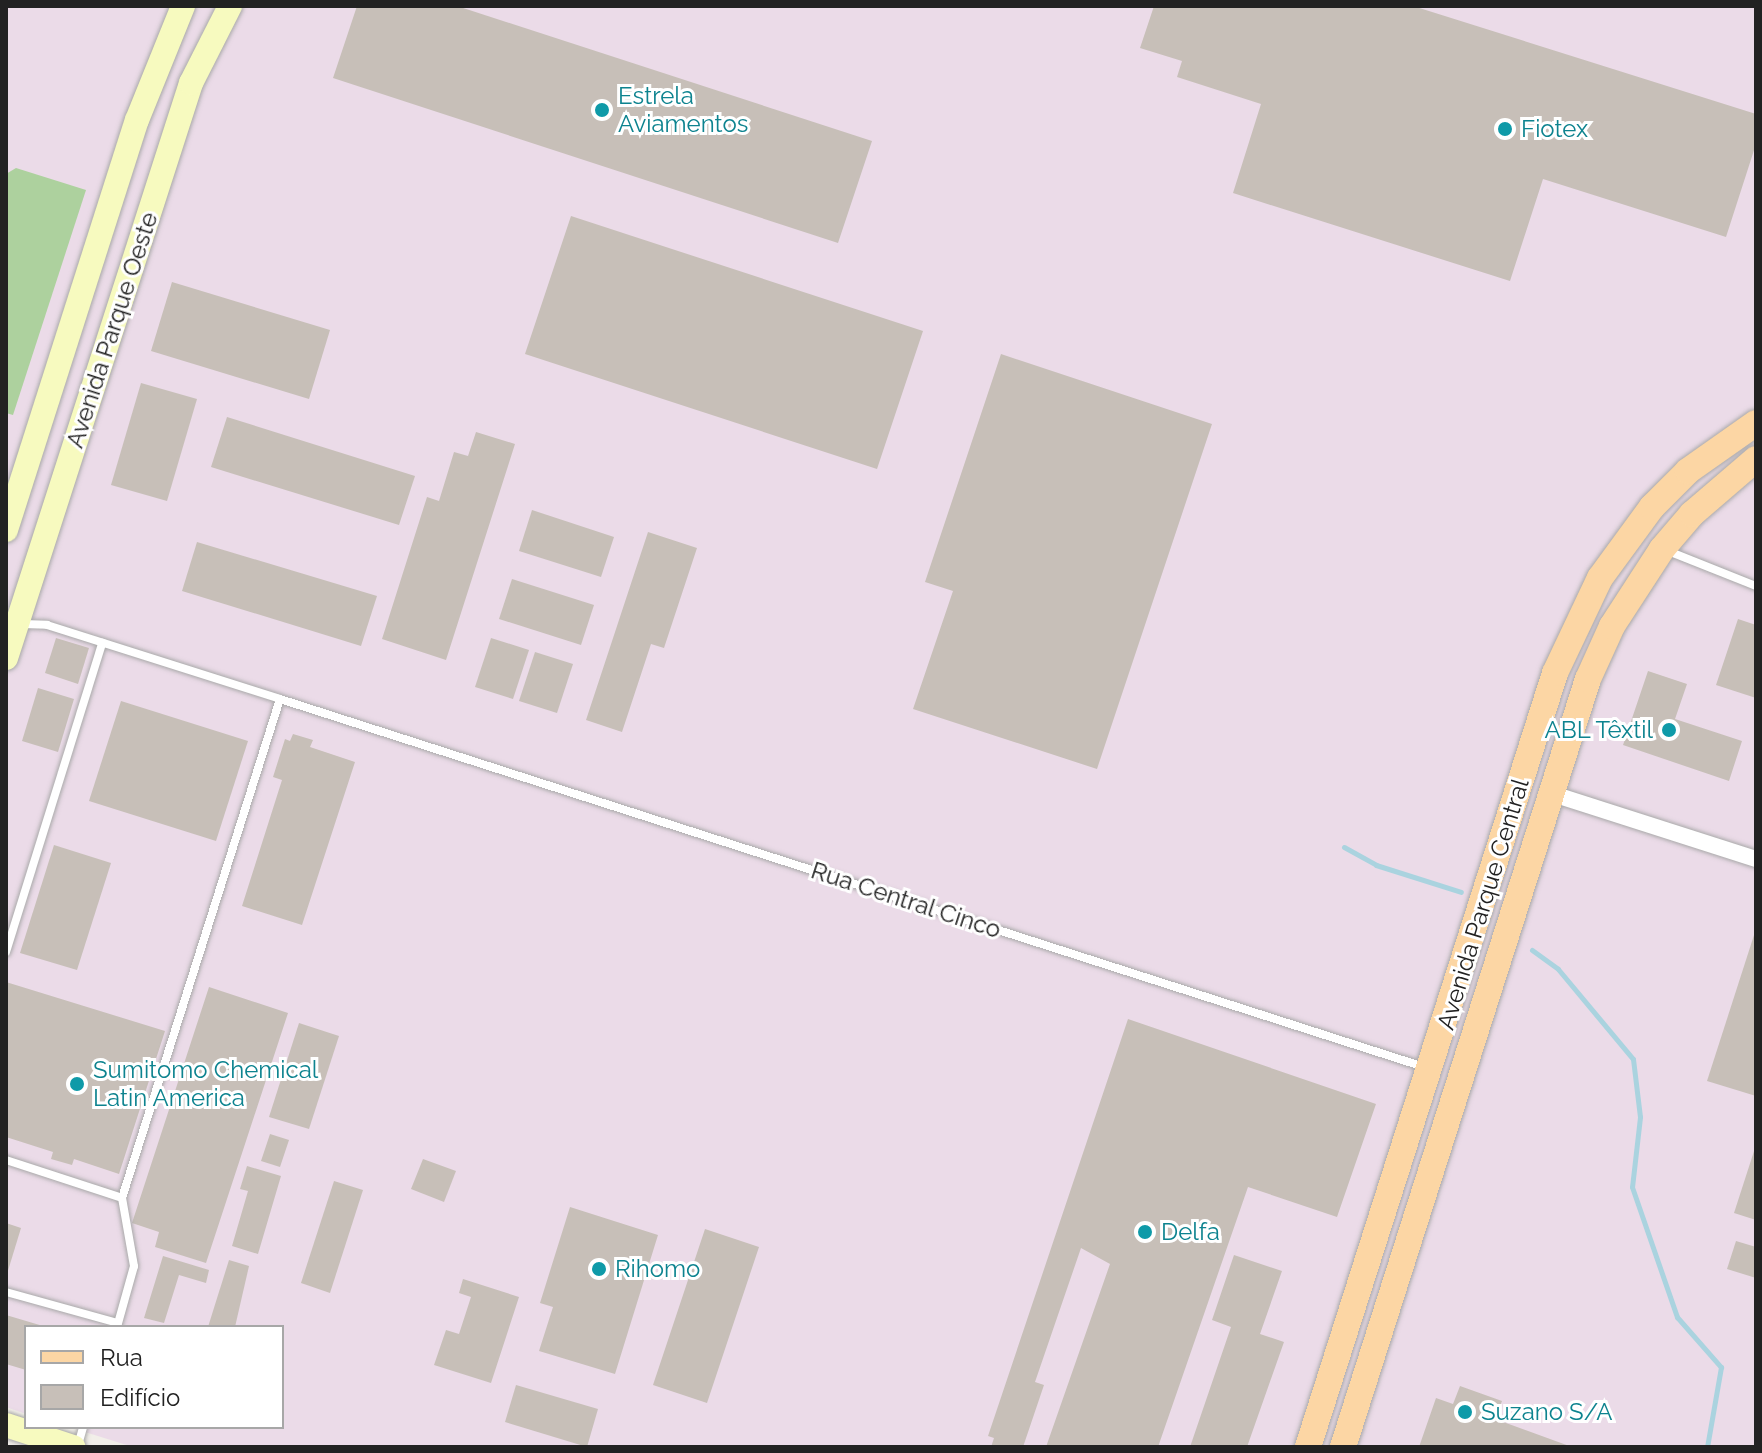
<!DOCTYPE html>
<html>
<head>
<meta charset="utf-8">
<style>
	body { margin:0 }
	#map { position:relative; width:1762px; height:1453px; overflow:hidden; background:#f2efe9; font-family:Raleway,sans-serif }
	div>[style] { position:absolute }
	.industrial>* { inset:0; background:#ebdbe8 }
	.forest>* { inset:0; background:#add19e }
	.stream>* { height:5px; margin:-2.5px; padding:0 2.5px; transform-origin:2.5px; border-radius:2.5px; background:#aad3df }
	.building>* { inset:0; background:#c7bfb8 }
	.roads { filter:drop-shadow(0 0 2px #a9a9a9) drop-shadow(0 0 2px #a9a9a9) }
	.lane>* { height:8px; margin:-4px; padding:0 4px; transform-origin:4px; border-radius:4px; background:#fff }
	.street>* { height:16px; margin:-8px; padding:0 8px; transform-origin:8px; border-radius:8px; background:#fff }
	.secondary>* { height:24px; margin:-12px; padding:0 12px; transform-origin:12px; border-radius:12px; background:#f7fabf }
	.primary>* { height:26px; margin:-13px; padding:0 13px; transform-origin:13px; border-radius:13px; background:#fcd6a4 }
	.dots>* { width:22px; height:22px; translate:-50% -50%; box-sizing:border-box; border:4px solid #fff; border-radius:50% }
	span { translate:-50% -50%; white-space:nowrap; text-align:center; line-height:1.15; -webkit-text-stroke:6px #fff; paint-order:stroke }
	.culture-label { font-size:24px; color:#0d838f }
	.left { translate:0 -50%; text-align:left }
	.right { translate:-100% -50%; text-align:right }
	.street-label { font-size:24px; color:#222 }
	.frame { position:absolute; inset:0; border:8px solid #222; pointer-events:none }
	.legend { position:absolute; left:24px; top:1325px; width:260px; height:104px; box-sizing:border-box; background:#fff; border:2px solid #a7a7a7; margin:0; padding:10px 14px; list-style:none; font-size:24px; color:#222 }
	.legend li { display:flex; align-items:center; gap:16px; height:40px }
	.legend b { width:40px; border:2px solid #a7a7a7 }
</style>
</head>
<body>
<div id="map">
	<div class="industrial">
		<div style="clip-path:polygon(6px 6px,1756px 6px,1756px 1447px,133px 1447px,69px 1427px,282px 1427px,282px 1327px,26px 1327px,26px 1414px,6px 1407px)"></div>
	</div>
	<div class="forest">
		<div style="clip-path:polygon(16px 168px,86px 190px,13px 415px,6px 413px,6px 174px)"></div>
	</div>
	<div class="stream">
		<div style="left:1344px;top:847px;width:37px;rotate:29deg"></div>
		<div style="left:1376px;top:865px;width:89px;rotate:17.6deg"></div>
		<div style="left:1532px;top:950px;width:32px;rotate:36deg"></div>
		<div style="left:1558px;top:969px;width:117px;rotate:50.2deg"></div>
		<div style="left:1633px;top:1059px;width:58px;rotate:83.1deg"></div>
		<div style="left:1640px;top:1117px;width:70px;rotate:96.5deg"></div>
		<div style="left:1632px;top:1187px;width:138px;rotate:70.9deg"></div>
		<div style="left:1677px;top:1317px;width:67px;rotate:48.7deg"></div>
		<div style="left:1721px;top:1367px;width:81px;rotate:99.9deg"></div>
	</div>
	<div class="building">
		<div style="clip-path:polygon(357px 6px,457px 6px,872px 141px,838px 243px,333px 78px)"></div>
		<div style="clip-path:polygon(1154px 6px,1413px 6px,1756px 114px,1756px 144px,1726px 237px,1543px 179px,1510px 281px,1233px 193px,1261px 104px,1177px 77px,1182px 61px,1140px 48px)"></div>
		<div style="clip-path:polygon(571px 216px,923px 331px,877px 469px,525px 354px)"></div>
		<div style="clip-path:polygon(172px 282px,330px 330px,309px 399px,151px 351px)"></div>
		<div style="clip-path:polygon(1001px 354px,1212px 424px,1097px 769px,913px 709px,953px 591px,925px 582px)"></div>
		<div style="clip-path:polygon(141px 383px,197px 399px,167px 501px,111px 485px)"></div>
		<div style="clip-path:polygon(227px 417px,415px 476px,399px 525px,211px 467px)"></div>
		<div style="clip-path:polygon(476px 432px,515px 444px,446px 660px,382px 639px,427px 497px,439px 501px,454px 452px,468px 456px)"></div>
		<div style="clip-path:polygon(532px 510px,614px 537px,601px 577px,519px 551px)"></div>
		<div style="clip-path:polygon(648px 532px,697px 548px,664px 648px,651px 644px,622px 732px,586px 720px)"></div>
		<div style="clip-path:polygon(197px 542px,377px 596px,361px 646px,182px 591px)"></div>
		<div style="clip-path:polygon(512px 579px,594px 605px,581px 645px,499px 619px)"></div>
		<div style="clip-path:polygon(1738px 619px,1756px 625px,1756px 698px,1716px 685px)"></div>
		<div style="clip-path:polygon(56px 638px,89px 648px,78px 684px,45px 673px)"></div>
		<div style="clip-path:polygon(491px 638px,529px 650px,513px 699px,475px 687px)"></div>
		<div style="clip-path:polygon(535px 652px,573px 664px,557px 713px,519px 701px)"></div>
		<div style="clip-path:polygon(1648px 671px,1687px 684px,1675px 719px,1742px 741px,1729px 781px,1623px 745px)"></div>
		<div style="clip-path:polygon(38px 688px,74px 699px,58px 752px,22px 741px)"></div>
		<div style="clip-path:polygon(121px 701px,248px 741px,216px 841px,89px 801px)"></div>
		<div style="clip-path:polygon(293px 734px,313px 740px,310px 747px,355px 762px,302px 925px,242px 906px,282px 780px,273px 777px,285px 739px,290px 741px)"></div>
		<div style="clip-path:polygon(54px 845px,111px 863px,77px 970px,20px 953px)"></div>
		<div style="clip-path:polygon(1755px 932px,1756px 932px,1756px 1096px,1707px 1081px)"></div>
		<div style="clip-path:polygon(6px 982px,165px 1031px,119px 1174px,74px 1159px,72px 1165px,51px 1159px,53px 1152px,6px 1137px)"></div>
		<div style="clip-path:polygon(209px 987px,288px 1013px,206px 1263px,155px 1247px,159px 1232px,132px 1223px)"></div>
		<div style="clip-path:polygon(1128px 1019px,1376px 1104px,1337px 1217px,1248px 1187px,1158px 1447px,1046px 1447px,1110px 1264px,1081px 1248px,1035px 1382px,1044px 1385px,1023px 1447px,991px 1447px,994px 1438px,988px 1436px)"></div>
		<div style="clip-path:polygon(299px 1023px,339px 1036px,309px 1129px,269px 1117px)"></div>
		<div style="clip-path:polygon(270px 1134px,289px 1140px,280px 1167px,261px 1161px)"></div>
		<div style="clip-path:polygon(1755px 1148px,1756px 1148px,1756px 1220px,1734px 1213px)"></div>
		<div style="clip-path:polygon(423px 1159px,456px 1171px,444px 1202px,411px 1189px)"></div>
		<div style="clip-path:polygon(247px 1166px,281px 1176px,258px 1254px,232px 1246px,248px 1191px,240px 1189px)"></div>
		<div style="clip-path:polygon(334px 1181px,363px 1190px,330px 1293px,301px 1283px)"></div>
		<div style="clip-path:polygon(570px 1207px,658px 1235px,615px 1374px,539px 1351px,553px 1307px,540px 1303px)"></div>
		<div style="clip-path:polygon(6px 1223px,21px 1228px,7px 1274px,6px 1274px)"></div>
		<div style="clip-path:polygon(705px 1229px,759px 1247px,707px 1403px,653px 1385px)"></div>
		<div style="clip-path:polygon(1736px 1241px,1756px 1247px,1756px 1278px,1727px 1269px)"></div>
		<div style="clip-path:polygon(1234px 1255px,1282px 1271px,1260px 1334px,1284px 1342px,1247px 1447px,1190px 1447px,1231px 1327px,1212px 1320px)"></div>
		<div style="clip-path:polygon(163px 1256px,209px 1270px,206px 1283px,179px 1275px,164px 1323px,144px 1318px)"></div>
		<div style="clip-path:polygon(229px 1260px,249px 1266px,235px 1327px,208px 1327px)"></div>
		<div style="clip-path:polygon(463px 1279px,519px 1297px,491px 1383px,434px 1365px,446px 1330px,459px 1334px,471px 1297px,459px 1293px)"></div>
		<div style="clip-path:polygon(6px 1315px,43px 1326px,26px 1327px,26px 1370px,6px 1364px)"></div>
		<div style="clip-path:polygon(516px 1385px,598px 1409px,587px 1447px,505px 1422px)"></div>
		<div style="clip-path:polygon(1460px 1386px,1502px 1401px,1495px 1419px,1572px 1447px,1419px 1447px,1436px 1398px,1453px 1404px)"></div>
	</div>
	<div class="roads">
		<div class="lane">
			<div style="left:1668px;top:551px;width:95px;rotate:21.7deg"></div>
			<div style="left:22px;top:624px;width:25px;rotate:2deg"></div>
			<div style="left:47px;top:625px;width:244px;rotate:17.6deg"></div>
			<div style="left:280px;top:699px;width:1205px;rotate:17.83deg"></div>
			<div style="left:6px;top:952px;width:324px;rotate:-72.7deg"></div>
			<div style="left:6px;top:1160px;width:122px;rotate:18.1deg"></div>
			<div style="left:6px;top:1292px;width:116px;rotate:15.5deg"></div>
			<div style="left:117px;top:1327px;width:63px;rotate:-74.4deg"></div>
			<div style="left:134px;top:1266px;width:69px;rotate:-100deg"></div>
			<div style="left:122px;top:1198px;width:523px;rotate:-72.43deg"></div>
			<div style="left:78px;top:1445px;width:19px;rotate:-74deg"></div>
		</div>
		<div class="street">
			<div style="left:1550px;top:793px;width:216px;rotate:17.8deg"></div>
		</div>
		<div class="secondary">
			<div style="left:6px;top:530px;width:430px;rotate:-72.3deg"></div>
			<div style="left:137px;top:120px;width:123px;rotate:-68deg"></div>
			<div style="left:6px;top:658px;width:604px;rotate:-72.16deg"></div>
			<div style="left:191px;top:83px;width:86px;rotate:-63.1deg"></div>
			<div style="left:6px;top:1425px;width:71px;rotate:18.2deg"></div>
		</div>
		<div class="primary">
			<div style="left:1308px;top:1447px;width:812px;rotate:-72.3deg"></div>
			<div style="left:1555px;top:673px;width:105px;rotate:-64.7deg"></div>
			<div style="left:1600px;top:578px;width:88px;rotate:-53.8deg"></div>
			<div style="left:1652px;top:507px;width:51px;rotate:-45deg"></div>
			<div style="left:1688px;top:471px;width:83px;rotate:-35.2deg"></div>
			<div style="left:1343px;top:1447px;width:806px;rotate:-72.31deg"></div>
			<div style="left:1588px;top:679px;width:58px;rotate:-65.6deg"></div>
			<div style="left:1612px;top:626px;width:92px;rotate:-57deg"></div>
			<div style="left:1662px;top:549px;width:46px;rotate:-49.4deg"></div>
			<div style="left:1692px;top:514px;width:84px;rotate:-40.7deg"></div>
		</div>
	</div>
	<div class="dots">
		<div style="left:602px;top:110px;background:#0f9aa8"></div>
		<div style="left:1505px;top:129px;background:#0f9aa8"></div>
		<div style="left:1669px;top:730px;background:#0f9aa8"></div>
		<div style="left:77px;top:1084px;background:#0f9aa8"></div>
		<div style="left:1145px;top:1232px;background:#0f9aa8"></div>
		<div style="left:599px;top:1269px;background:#0f9aa8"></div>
		<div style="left:1465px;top:1412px;background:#0f9aa8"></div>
	</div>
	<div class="culture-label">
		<span class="left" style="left:618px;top:110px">Estrela<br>Aviamentos</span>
		<span class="left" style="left:1521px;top:129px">Fiotex</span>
		<span class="right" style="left:1653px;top:730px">ABL Têxtil</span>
		<span class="left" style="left:93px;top:1084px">Sumitomo Chemical<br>Latin America</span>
		<span class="left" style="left:1161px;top:1232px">Delfa</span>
		<span class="left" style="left:615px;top:1269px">Rihomo</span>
		<span class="left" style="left:1481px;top:1412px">Suzano S/A</span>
	</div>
	<div class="street-label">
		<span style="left:112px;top:330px;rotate:-72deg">Avenida Parque Oeste</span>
		<span style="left:906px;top:900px;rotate:18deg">Rua Central Cinco</span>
		<span style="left:1483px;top:904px;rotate:-73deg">Avenida Parque Central</span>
	</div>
	<div class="frame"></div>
	<ul class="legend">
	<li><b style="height:10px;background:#fcd6a4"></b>Rua</li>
	<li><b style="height:22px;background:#c7bfb8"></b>Edifício</li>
	</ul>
</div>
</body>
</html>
